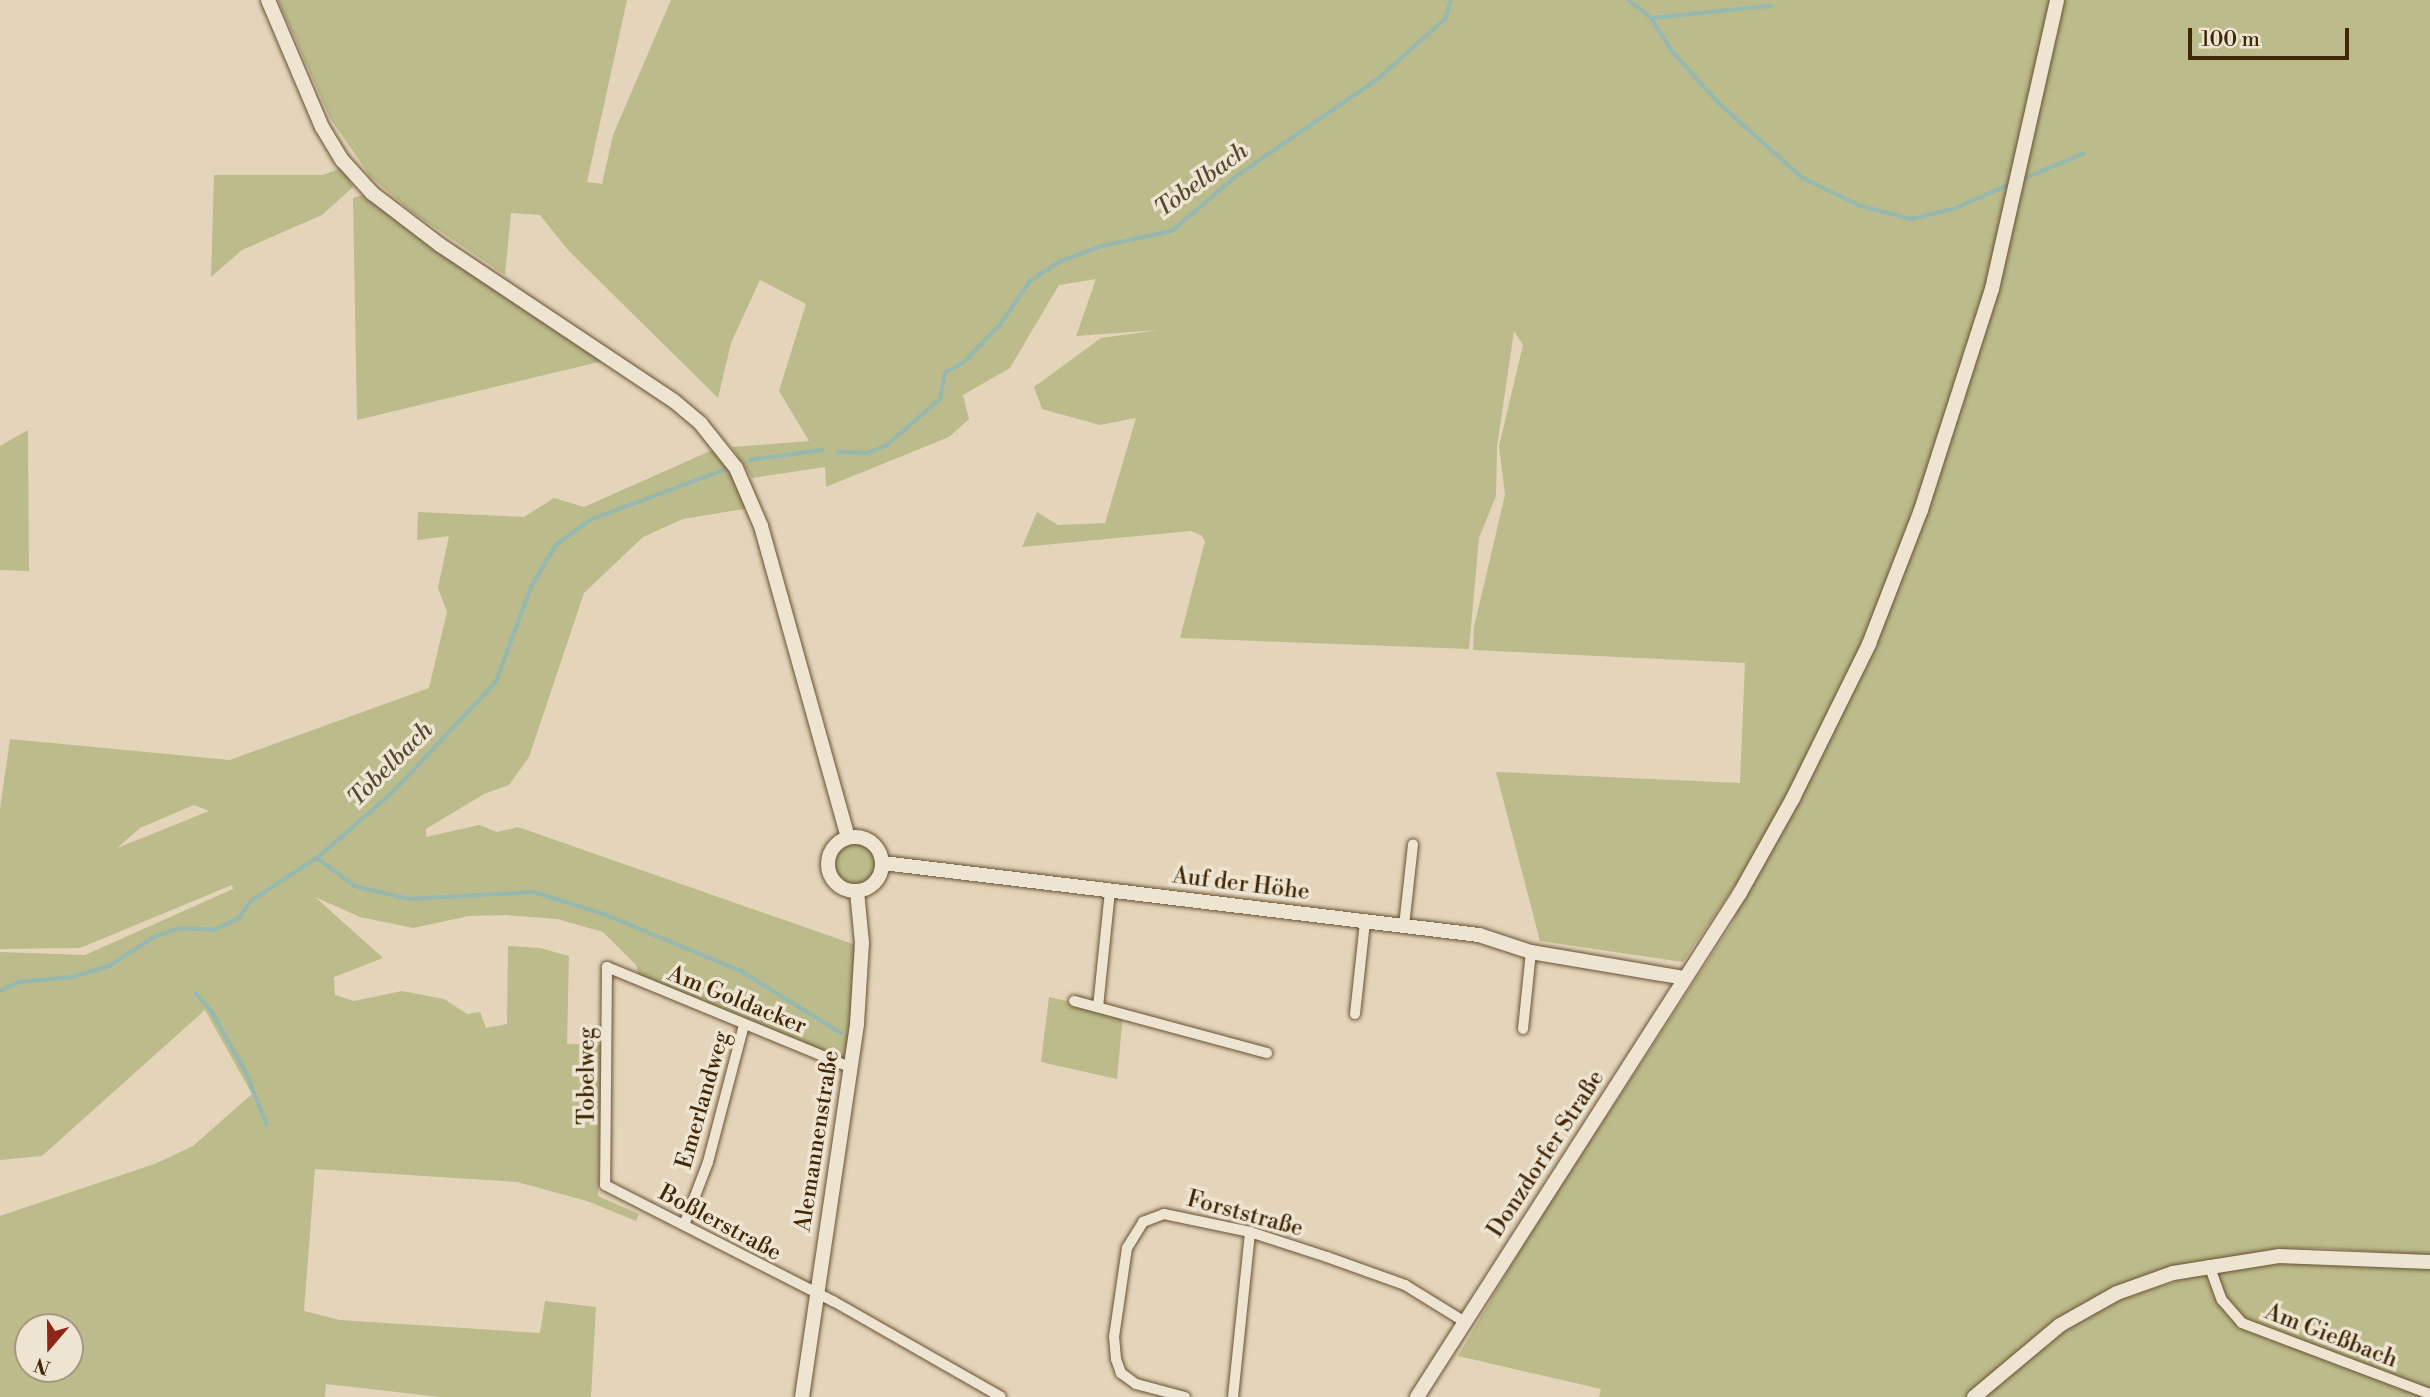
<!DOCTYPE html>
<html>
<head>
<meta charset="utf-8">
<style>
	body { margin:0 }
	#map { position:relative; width:2430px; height:1397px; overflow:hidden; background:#e4d5ba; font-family:"Libre Bodoni",serif }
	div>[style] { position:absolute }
	.green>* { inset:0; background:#bbbb8b }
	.round { border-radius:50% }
	.stream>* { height:3.5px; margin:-1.75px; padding:0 1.75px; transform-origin:1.75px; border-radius:1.75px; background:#95b9b0 }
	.roads { filter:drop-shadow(0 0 2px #695233) drop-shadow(0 0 2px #695233) }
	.street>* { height:10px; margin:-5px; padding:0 5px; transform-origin:5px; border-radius:5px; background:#ede4d2 }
	.secondary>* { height:14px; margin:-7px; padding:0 7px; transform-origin:7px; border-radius:7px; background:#ede4d2 }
	.secondary>.ring { margin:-7px; padding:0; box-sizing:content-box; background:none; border:14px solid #ede4d2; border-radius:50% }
	span { translate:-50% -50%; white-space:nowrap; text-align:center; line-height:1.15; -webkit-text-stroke:7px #ede4d2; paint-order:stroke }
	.street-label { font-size:23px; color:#402706 }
	.water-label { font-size:24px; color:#554c30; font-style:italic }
	.north { position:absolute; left:14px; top:1313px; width:70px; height:70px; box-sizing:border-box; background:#ede4d2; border:2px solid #a89880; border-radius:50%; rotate:200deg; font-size:19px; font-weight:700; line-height:28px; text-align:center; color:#402706 }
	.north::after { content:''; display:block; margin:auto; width:24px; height:32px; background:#8f2418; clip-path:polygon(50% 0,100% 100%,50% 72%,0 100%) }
	.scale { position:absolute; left:2188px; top:28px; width:161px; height:32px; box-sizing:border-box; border:4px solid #402706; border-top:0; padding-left:9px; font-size:21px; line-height:24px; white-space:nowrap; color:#402706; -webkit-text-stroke:5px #ede4d2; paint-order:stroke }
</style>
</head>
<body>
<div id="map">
	<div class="green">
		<div style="clip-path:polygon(278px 0,627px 0,587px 182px,602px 184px,613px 135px,671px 0,2050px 0,2040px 44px,2062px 0,2430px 0,2430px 1256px,2320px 1248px,2267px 1250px,2183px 1266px,2073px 1311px,2042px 1330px,1966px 1397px,1599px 1397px,1601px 1389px,1458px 1356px,1529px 1235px,1734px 921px,1740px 893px,1735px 885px,1683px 962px,1540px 941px,1496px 772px,1740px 783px,1745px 663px,1473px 650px,1474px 627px,1505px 495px,1499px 446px,1523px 345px,1514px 331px,1497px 447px,1496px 496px,1479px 538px,1469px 649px,1180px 638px,1205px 541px,1201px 535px,1191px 531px,1022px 547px,1037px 512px,1058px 525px,1105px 523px,1136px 418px,1100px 425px,1042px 409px,1034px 387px,1101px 338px,1159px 330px,1076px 336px,1096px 279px,1059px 285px,1010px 368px,963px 395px,969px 419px,949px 437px,826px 487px,825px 467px,752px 478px,732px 447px,809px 441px,779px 391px,806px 304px,760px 280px,731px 343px,718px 398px,568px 250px,540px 215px,511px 213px,505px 275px,412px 212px,370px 176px,330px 118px)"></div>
		<div style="clip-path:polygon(343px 167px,353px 187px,322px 215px,242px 250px,211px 277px,214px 175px,323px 175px)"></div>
		<div style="clip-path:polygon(362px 195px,425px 242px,603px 361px,357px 420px,353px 198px)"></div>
		<div style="clip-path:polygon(28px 430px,29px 571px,0 570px,0 446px)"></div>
		<div style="clip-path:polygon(evenodd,717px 448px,750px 508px,683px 519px,643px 537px,584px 593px,529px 757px,509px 785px,484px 794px,426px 829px,426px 837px,479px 825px,497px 832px,518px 827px,853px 944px,859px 950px,847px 1061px,639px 977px,636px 965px,603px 932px,557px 919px,504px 915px,469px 916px,413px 928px,360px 917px,315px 897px,383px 958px,334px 977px,335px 995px,354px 1001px,402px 991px,444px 999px,467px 1014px,480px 1012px,486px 1028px,507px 1024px,508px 946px,540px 948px,569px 956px,567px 1044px,602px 1045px,598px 1196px,639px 1214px,636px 1221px,587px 1201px,517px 1182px,315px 1169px,304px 1311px,340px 1320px,540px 1333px,545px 1301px,596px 1307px,591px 1397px,440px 1397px,326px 1384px,325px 1397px,0 1397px,0 1216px,157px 1163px,193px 1146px,252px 1094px,205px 1010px,42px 1156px,0 1160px,0 952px,85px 955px,233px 889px,232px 885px,80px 948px,0 949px,0 809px,10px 739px,230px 760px,429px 688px,447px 612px,438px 588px,449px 536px,417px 540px,418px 512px,524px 517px,554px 498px,584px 507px,717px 448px,194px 805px,209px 811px,117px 848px,140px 828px,194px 805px,717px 448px,28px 1327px,70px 1327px,70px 1369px,28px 1369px,28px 1327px)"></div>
		<div class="round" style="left:833px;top:842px;width:44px;height:44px"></div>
		<div style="clip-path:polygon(1049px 997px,1123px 1014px,1117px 1079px,1041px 1062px)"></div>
		<div style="clip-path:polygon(2301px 1260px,2430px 1267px,2430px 1397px,1983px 1397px,2065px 1328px,2112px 1302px,2207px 1271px)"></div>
	</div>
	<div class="stream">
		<div style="left:1629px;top:0;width:28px;rotate:39deg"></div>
		<div style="left:1651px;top:18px;width:40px;rotate:57.1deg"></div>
		<div style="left:1673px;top:52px;width:69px;rotate:48deg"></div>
		<div style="left:1719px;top:103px;width:113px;rotate:41.8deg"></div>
		<div style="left:1803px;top:178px;width:64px;rotate:25.8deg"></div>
		<div style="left:1861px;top:206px;width:53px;rotate:14.3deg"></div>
		<div style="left:1912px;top:219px;width:45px;rotate:-14deg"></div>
		<div style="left:1956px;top:208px;width:57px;rotate:-23.9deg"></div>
		<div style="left:1651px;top:18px;width:120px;rotate:-5.8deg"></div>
		<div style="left:2025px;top:178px;width:63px;rotate:-22.5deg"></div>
		<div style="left:838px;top:452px;width:29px;rotate:2deg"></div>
		<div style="left:867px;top:453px;width:22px;rotate:-22deg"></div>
		<div style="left:887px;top:445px;width:70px;rotate:-41deg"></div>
		<div style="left:940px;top:399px;width:26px;rotate:-79deg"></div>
		<div style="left:945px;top:373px;width:22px;rotate:-30deg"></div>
		<div style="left:964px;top:362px;width:50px;rotate:-45.8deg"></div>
		<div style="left:999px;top:326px;width:55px;rotate:-55.4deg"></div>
		<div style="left:1030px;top:281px;width:37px;rotate:-33deg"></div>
		<div style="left:1061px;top:261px;width:44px;rotate:-20.1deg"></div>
		<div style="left:1102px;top:246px;width:72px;rotate:-12.1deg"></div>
		<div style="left:1172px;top:231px;width:82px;rotate:-40.5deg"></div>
		<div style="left:1234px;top:178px;width:176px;rotate:-34.6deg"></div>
		<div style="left:1379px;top:78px;width:89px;rotate:-41.8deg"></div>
		<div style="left:1445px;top:19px;width:20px;rotate:-72deg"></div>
		<div style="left:750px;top:460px;width:73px;rotate:-7.9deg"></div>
		<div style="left:317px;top:858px;width:47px;rotate:36.4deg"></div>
		<div style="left:355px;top:886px;width:56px;rotate:13.5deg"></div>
		<div style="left:409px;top:899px;width:125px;rotate:-3.2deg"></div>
		<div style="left:534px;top:892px;width:73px;rotate:17.4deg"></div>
		<div style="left:604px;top:914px;width:151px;rotate:22.6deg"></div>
		<div style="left:743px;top:972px;width:115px;rotate:31.9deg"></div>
		<div style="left:0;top:991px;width:21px;rotate:-25deg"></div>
		<div style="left:19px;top:982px;width:54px;rotate:-5.3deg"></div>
		<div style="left:73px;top:977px;width:38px;rotate:-17deg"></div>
		<div style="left:109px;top:966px;width:56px;rotate:-32.6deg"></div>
		<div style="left:156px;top:936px;width:26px;rotate:-18deg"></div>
		<div style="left:181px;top:928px;width:33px;rotate:3deg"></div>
		<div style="left:214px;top:930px;width:28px;rotate:-26deg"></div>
		<div style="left:239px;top:918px;width:21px;rotate:-55deg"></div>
		<div style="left:251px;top:901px;width:79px;rotate:-33.1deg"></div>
		<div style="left:317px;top:858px;width:99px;rotate:-40.9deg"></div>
		<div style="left:392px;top:793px;width:152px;rotate:-46.9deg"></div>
		<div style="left:496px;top:682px;width:101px;rotate:-69.8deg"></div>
		<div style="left:531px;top:587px;width:49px;rotate:-59.2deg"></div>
		<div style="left:556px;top:545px;width:42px;rotate:-36.3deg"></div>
		<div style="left:590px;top:520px;width:148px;rotate:-20.5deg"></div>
		<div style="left:196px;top:993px;width:26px;rotate:50deg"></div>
		<div style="left:213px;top:1013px;width:68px;rotate:60.8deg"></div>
		<div style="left:246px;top:1072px;width:56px;rotate:68deg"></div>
	</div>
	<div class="roads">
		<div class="street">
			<div style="left:1404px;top:926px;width:82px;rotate:-83.7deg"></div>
			<div style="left:1074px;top:1001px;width:200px;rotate:15.1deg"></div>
			<div style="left:1098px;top:1007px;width:118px;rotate:-84.1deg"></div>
			<div style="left:1355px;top:1014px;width:93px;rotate:-83.8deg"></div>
			<div style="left:1523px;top:1029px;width:77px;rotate:-84.1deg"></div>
			<div style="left:852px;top:1068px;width:265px;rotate:-157.6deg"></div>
			<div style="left:607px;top:967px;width:218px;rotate:90.5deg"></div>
			<div style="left:605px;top:1185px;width:256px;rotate:27deg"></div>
			<div style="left:833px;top:1301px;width:193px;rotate:29.7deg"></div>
			<div style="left:684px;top:1225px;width:67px;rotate:-69.1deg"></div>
			<div style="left:708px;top:1162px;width:142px;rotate:-75.3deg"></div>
			<div style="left:2209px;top:1265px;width:37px;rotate:70deg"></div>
			<div style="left:2222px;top:1300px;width:30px;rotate:49deg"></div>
			<div style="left:2242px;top:1323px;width:201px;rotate:20.7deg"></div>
			<div style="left:1185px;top:1397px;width:51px;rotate:-165.1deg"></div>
			<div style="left:1136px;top:1384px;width:19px;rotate:-144deg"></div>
			<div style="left:1121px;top:1373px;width:15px;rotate:-110deg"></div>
			<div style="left:1116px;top:1359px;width:22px;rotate:-95deg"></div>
			<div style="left:1114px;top:1337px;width:90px;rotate:-81.7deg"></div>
			<div style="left:1127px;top:1248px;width:31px;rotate:-58deg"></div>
			<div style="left:1143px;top:1222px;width:22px;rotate:-21deg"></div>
			<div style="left:1164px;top:1214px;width:88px;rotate:11.8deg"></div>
			<div style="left:1250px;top:1232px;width:81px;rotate:18deg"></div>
			<div style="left:1327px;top:1257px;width:83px;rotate:19.7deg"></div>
			<div style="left:1405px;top:1285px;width:70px;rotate:31.7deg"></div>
			<div style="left:1233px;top:1397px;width:166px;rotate:-84.1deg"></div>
		</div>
		<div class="secondary">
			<div style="left:268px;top:0;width:138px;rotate:67deg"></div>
			<div style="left:322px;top:127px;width:39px;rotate:59deg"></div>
			<div style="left:342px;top:160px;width:45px;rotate:47.7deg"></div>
			<div style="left:372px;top:193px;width:86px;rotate:37.4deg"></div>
			<div style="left:440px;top:245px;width:281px;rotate:33.7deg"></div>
			<div style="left:674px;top:401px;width:35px;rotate:40deg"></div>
			<div style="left:701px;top:424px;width:56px;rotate:51.5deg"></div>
			<div style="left:736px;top:468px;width:63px;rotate:66.7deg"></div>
			<div style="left:761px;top:526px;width:323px;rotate:74.4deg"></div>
			<div class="ring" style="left:828px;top:837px;width:40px;height:40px"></div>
			<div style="left:883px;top:863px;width:600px;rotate:6.89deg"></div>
			<div style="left:1479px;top:935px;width:55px;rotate:18.1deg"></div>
			<div style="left:1531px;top:952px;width:155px;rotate:9.6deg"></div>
			<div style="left:802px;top:1397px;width:377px;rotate:-81.6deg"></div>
			<div style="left:857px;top:1024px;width:81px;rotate:-86.5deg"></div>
			<div style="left:862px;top:943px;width:52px;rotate:-95.5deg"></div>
			<div style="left:1417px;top:1397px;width:599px;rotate:-57.35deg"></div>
			<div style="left:1740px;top:893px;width:109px;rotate:-60.8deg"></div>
			<div style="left:1793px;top:798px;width:172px;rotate:-63.7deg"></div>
			<div style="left:1869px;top:644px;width:144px;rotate:-68.8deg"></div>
			<div style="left:1921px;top:510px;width:232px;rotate:-72.2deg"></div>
			<div style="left:1992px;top:289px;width:296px;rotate:-77.3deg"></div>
			<div style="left:1974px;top:1397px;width:112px;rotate:-39.9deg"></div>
			<div style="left:2060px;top:1325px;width:65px;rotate:-29.3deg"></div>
			<div style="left:2117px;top:1293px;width:59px;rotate:-19.7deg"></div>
			<div style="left:2173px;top:1273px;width:107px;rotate:-9.1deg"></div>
			<div style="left:2279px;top:1256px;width:151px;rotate:2.3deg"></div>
		</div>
	</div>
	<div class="street-label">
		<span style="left:1241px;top:884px;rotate:7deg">Auf der Höhe</span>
		<span style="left:737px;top:1000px;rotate:22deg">Am Goldacker</span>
		<span style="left:587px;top:1076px;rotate:-90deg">Tobelweg</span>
		<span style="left:703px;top:1100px;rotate:-74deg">Emerlandweg</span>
		<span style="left:817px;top:1141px;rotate:-81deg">Alemannenstraße</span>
		<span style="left:1546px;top:1154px;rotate:-57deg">Donzdorfer Straße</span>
		<span style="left:1245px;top:1214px;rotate:15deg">Forststraße</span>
		<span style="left:720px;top:1223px;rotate:28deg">Boßlerstraße</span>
		<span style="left:2331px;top:1336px;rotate:21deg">Am Gießbach</span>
	</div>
	<div class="water-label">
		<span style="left:1202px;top:181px;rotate:-36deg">Tobelbach</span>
		<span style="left:391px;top:765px;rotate:-45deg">Tobelbach</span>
	</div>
	<div class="north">N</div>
	<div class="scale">100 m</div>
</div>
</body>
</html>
